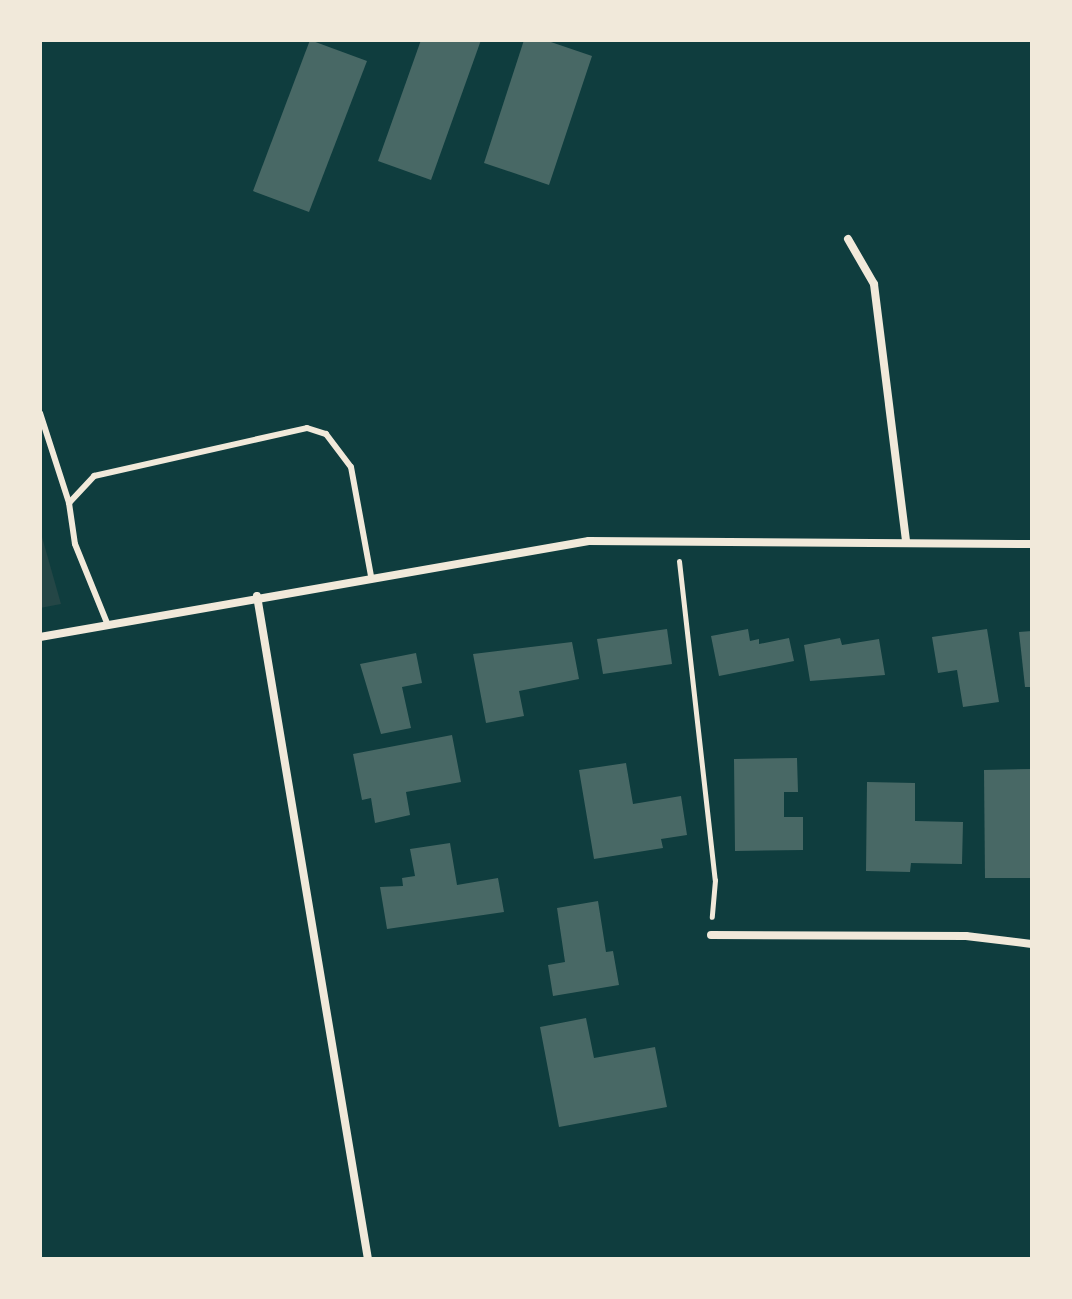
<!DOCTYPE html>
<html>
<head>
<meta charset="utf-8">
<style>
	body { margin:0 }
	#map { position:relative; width:1072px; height:1299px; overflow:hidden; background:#0f3d3e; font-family:"Golos Text",sans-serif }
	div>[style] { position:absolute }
	.green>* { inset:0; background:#244646 }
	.building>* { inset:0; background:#486865 }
	.path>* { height:5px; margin:-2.5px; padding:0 2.5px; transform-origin:2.5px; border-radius:2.5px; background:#f1e9da }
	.service>* { height:6px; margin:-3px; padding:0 3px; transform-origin:3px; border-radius:3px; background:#f1e9da }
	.minor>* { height:8px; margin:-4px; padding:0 4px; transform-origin:4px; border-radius:4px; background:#f1e9da }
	span { translate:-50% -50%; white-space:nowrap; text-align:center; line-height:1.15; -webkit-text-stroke:8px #f1e9da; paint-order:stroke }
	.frame { position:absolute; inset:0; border:42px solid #f1e9da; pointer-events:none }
</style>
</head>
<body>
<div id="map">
	<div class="green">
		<div style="clip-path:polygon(40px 530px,61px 604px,40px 608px)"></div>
	</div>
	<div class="building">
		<div style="clip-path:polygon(310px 40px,367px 61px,309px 212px,253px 191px)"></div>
		<div style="clip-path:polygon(421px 40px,481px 40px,431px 180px,378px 161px)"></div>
		<div style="clip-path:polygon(524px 40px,545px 40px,592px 56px,549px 185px,484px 163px)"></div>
		<div style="clip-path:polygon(667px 629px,672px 664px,603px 674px,597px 639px)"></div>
		<div style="clip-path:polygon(748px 629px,750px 641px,759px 639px,759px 644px,789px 638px,794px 661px,719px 676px,711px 636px)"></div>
		<div style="clip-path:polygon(987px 629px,999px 702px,963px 707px,957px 670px,938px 673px,932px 637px)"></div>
		<div style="clip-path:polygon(1032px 631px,1032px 687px,1025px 687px,1019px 632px)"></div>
		<div style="clip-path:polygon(840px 638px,842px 645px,879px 639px,885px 675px,810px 681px,804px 645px)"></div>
		<div style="clip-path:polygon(572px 642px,579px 679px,519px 691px,524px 716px,486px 723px,473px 654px)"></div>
		<div style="clip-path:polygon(416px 653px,422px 683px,402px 687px,411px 728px,381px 734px,360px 664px)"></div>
		<div style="clip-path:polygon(452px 735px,461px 782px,406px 792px,410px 815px,375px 823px,371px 798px,362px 800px,353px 754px)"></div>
		<div style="clip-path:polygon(797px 758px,798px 792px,784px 792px,784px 817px,803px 817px,803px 850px,735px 851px,734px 759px)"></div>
		<div style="clip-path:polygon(626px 763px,633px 804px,681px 796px,687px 835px,661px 839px,663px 848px,594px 859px,579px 770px)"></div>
		<div style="clip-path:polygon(1032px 769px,1030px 878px,985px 878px,984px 770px)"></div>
		<div style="clip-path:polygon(867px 782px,915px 783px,915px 821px,963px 822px,962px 864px,911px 863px,910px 872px,866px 871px)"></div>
		<div style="clip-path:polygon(450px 843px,457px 885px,498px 878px,504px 912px,387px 929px,380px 887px,403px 886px,402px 878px,415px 876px,410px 849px)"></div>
		<div style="clip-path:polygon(598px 901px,606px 952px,613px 951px,619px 985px,553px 996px,548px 965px,565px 962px,557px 908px)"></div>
		<div style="clip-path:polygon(586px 1018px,594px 1058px,655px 1047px,667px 1107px,559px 1127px,540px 1027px)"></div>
	</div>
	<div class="path">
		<div style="left:679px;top:561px;width:321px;rotate:83.6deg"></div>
		<div style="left:715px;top:880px;width:37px;rotate:95deg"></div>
	</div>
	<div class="service">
		<div style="left:40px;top:413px;width:95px;rotate:72.1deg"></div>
		<div style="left:69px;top:503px;width:41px;rotate:81.7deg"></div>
		<div style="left:75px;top:544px;width:85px;rotate:67.9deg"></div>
		<div style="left:69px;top:503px;width:37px;rotate:-47deg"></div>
		<div style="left:94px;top:476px;width:218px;rotate:-12.7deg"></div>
		<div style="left:307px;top:428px;width:20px;rotate:18deg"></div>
		<div style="left:326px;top:434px;width:41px;rotate:52.9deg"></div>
		<div style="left:351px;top:467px;width:111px;rotate:79.6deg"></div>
	</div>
	<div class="minor">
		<div style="left:848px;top:239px;width:52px;rotate:60deg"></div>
		<div style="left:874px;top:284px;width:259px;rotate:82.9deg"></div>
		<div style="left:257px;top:596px;width:672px;rotate:80.5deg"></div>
		<div style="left:40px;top:637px;width:557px;rotate:-9.92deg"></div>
		<div style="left:589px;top:541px;width:443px;rotate:0.4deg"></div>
		<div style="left:711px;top:935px;width:255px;rotate:0.2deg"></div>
		<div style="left:966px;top:936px;width:66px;rotate:6.9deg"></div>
	</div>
	<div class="frame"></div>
</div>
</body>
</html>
